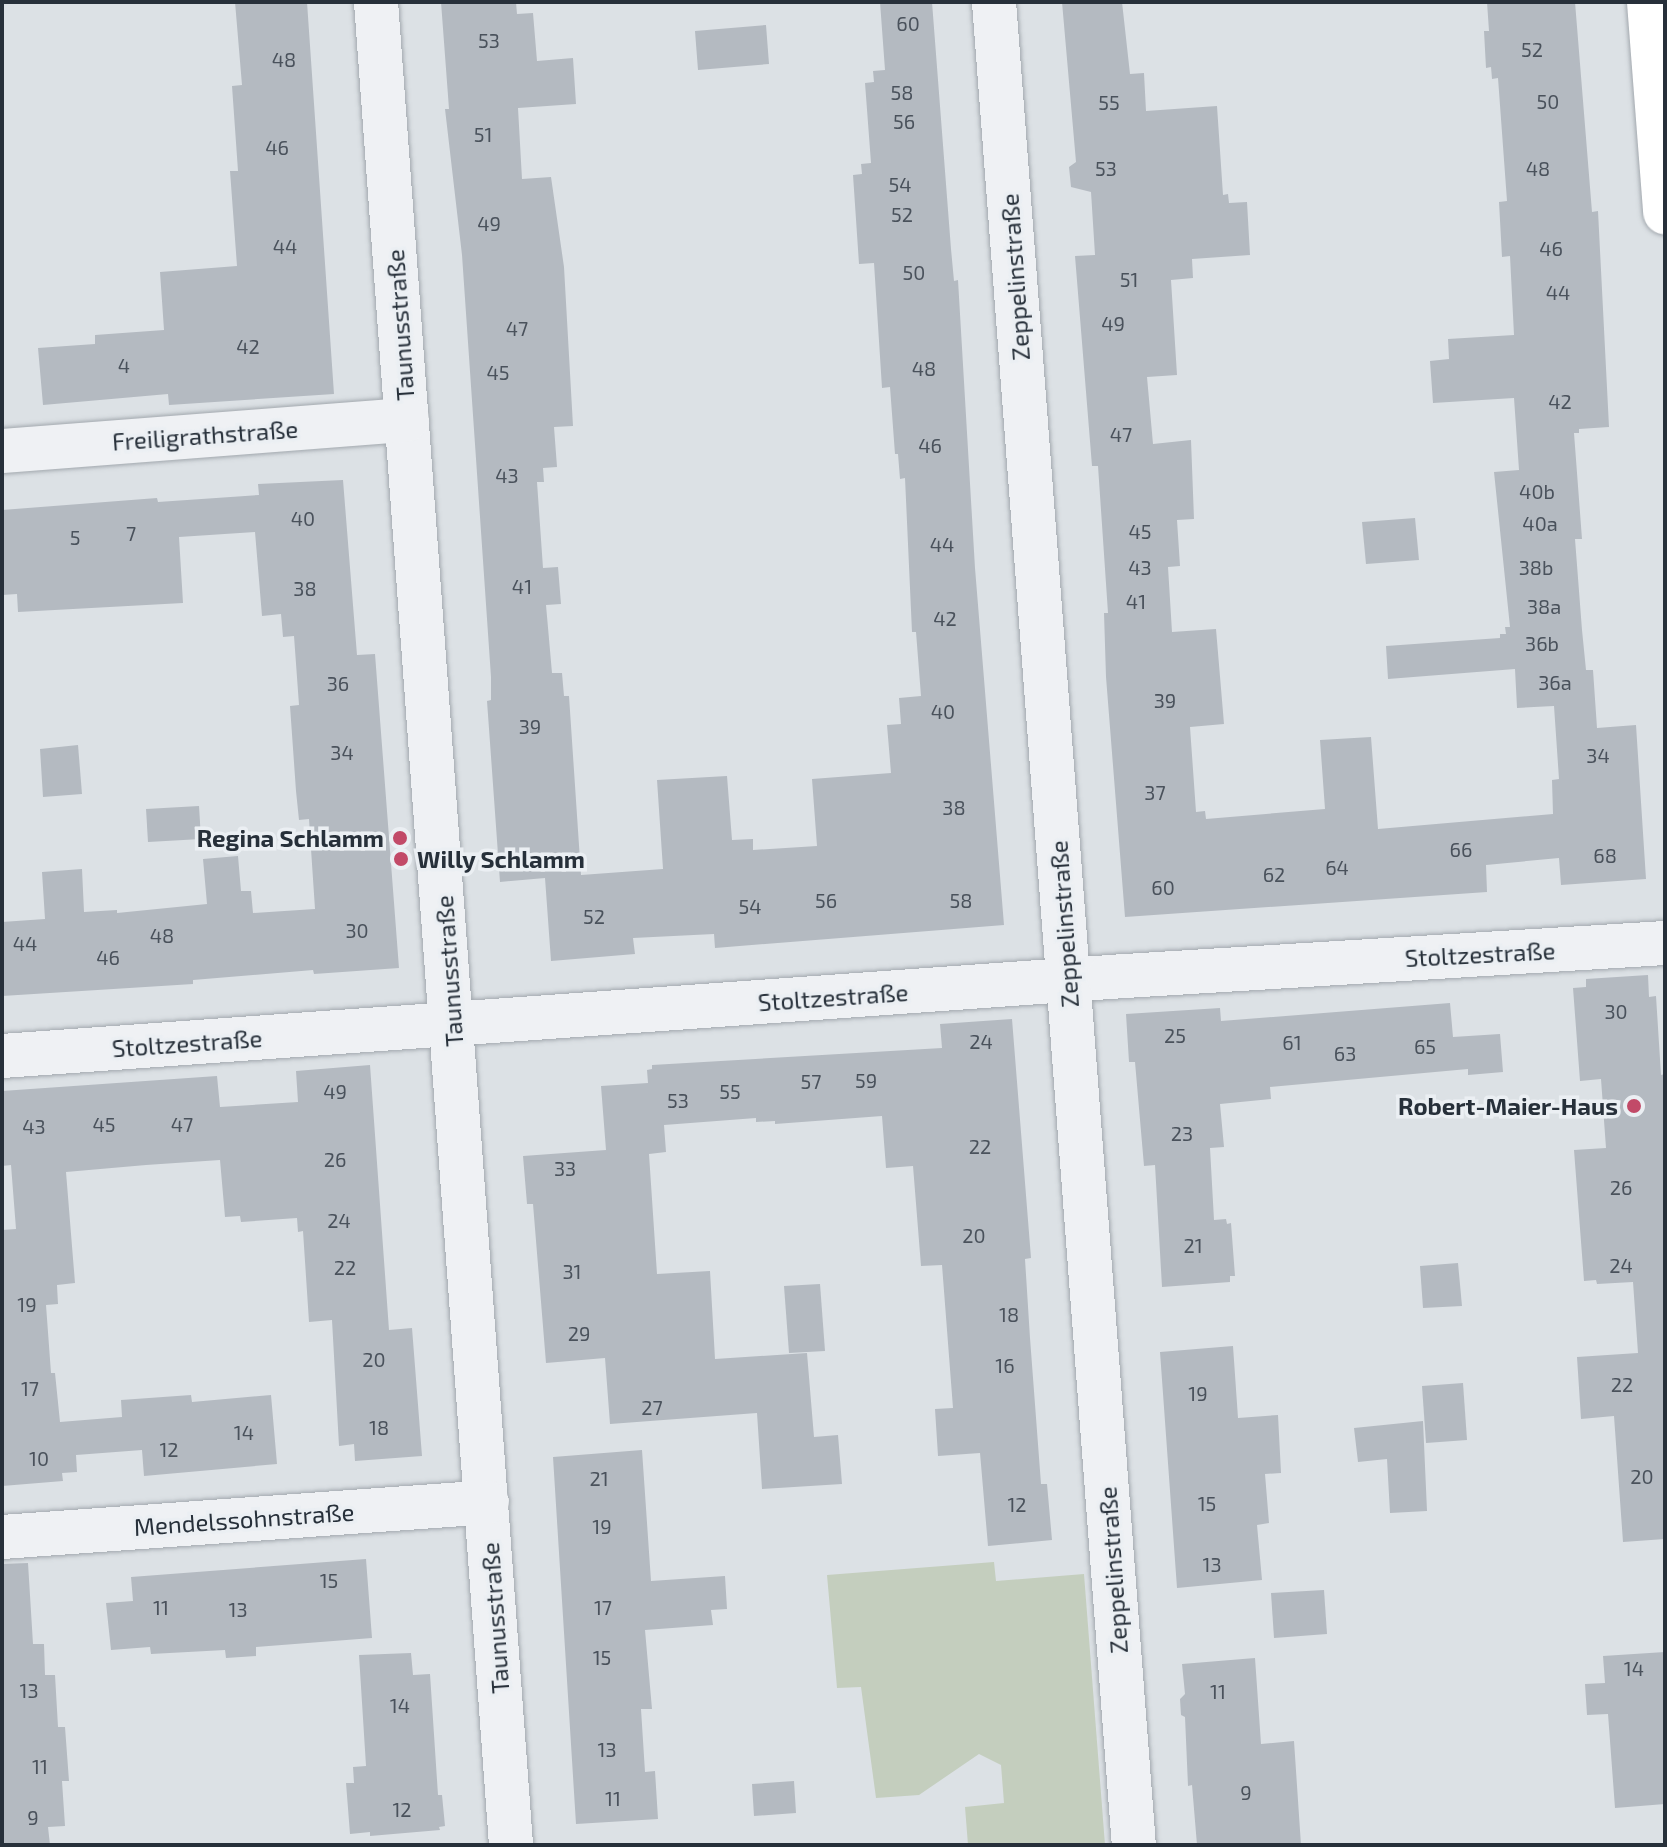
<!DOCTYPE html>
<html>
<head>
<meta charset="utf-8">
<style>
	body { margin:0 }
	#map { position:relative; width:1667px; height:1847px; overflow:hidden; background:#dce1e5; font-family:"Exo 2",sans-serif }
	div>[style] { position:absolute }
	.green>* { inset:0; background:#c4cebe }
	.building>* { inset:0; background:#b4bac1 }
	.roads { filter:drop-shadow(0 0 2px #a2a8ae) drop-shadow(0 0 2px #a2a8ae) }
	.street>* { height:44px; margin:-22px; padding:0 22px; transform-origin:22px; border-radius:22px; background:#eff1f4 }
	.secondary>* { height:44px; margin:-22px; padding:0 22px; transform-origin:22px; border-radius:22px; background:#fff }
	.dots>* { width:22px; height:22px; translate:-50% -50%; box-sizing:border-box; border:4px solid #ebeff3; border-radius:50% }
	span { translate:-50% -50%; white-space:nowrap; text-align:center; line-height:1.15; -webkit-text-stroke:7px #ebeff3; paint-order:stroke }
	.number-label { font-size:20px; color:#4a525c }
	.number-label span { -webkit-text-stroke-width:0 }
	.street-label { font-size:24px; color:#27303a }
	.poi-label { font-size:24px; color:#27303a; font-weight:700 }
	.right { translate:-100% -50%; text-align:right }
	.left { translate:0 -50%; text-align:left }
	.frame { position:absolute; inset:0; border:4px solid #27303a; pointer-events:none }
</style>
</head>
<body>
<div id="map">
	<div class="green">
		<div style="clip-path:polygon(994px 1562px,996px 1581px,1084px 1574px,1105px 1845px,968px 1845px,965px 1807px,1004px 1803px,1001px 1765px,979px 1754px,919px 1795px,876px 1798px,861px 1687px,837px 1688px,827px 1575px)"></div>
	</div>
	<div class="building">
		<div style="clip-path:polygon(235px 2px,307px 2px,334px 394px,169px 405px,168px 394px,43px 405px,38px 348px,95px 344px,95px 335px,164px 330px,160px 272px,237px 266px,230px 171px,238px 171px,232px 86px,242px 85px)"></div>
		<div style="clip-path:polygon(441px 2px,516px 2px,517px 14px,533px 13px,537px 61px,573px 58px,576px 104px,518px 108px,522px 179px,551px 177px,564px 267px,573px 426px,554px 427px,557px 467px,543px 468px,544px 482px,537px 482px,543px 568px,558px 567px,561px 604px,546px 605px,552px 673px,562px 673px,564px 696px,569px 696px,581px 875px,663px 869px,657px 780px,727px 776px,732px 840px,753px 839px,753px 850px,817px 846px,812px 779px,891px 773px,887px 725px,901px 724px,899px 698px,921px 696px,916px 632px,912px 632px,905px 478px,900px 479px,898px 454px,895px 454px,890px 387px,882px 388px,874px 263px,859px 264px,853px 175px,862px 174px,861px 164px,871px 163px,865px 83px,874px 82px,873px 71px,885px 70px,880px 2px,932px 2px,951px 249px,954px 281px,958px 280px,975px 568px,1004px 925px,715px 948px,714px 934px,633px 938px,635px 954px,551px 961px,545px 878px,500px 882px,487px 701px,491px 700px,491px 677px,462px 255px,445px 109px,449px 109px)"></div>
		<div style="clip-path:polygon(1062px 2px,1122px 2px,1130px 74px,1144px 73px,1146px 111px,1217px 106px,1223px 195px,1228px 194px,1229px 203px,1247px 202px,1250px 255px,1192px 259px,1193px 278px,1171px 280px,1177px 375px,1147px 377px,1153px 444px,1191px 440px,1194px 519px,1177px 520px,1180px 566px,1168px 567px,1172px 632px,1216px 629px,1224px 724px,1190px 727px,1196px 812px,1205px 811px,1206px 819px,1325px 809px,1320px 740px,1371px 737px,1378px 829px,1553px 814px,1552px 780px,1559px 779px,1554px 706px,1517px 708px,1515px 669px,1388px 679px,1386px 646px,1500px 638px,1500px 634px,1506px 634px,1505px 627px,1510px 627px,1494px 472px,1519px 470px,1514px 398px,1433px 403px,1430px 361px,1449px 359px,1448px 339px,1514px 335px,1510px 256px,1502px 257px,1499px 202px,1507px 201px,1498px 78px,1492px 79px,1491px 67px,1486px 68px,1484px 31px,1489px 31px,1487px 2px,1575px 2px,1592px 212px,1598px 211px,1609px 427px,1579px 429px,1579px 433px,1574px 433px,1582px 539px,1575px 539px,1582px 630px,1586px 670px,1593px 670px,1597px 728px,1636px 725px,1646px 879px,1561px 885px,1559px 858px,1486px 865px,1487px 892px,1125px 917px,1106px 677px,1104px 613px,1108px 613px,1098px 466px,1092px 466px,1075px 256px,1095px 255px,1091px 192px,1071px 187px,1069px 167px,1076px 162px)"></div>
		<div style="clip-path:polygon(766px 25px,769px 64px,698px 70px,695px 31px)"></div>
		<div style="clip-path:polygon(343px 480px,357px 655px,375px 654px,399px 968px,314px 974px,313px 970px,193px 980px,193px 984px,2px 996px,2px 922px,45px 919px,42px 872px,82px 869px,84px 912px,117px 910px,117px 913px,207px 904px,203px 859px,238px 856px,241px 891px,251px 891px,253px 913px,315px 909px,309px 819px,299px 820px,296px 791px,290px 706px,299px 705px,294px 636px,283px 637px,281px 614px,262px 616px,255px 532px,179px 537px,183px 603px,18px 612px,17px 594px,2px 595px,2px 510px,157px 498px,158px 502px,259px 495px,258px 484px)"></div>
		<div style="clip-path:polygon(1415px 518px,1419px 560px,1366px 564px,1362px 522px)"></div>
		<div style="clip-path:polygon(78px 745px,82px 794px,43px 797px,40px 749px)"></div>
		<div style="clip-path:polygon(199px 806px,201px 839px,148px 842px,146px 809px)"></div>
		<div style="clip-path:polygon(1648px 975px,1649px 997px,1656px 996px,1661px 1075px,1665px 1074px,1665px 1539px,1623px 1542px,1614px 1416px,1581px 1419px,1577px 1357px,1638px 1353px,1633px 1282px,1597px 1284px,1596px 1280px,1584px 1281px,1574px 1150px,1606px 1148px,1601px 1079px,1580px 1081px,1573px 988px,1586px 987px,1586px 979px)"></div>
		<div style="clip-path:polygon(1450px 1003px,1453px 1037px,1500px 1034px,1503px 1072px,1468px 1075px,1468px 1069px,1270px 1087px,1271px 1099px,1220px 1104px,1224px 1147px,1210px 1148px,1214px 1220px,1226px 1219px,1227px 1224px,1231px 1223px,1235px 1276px,1230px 1276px,1230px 1282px,1162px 1287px,1155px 1165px,1144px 1166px,1135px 1062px,1129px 1062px,1126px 1014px,1220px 1008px,1221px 1021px)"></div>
		<div style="clip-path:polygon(1012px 1019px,1031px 1258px,1025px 1259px,1030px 1338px,1041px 1484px,1047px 1484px,1052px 1540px,988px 1546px,980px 1453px,938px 1456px,935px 1409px,953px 1408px,942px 1265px,921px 1266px,913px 1166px,886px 1168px,882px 1116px,775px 1124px,775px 1121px,756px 1122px,756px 1118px,664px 1125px,666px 1152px,649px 1154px,657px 1274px,710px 1271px,715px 1359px,807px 1353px,814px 1437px,838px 1435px,842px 1484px,762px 1489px,757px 1413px,610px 1424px,605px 1358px,546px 1363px,533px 1204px,527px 1204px,523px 1156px,606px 1150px,601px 1086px,648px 1083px,647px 1070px,652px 1069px,652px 1065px,942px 1048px,940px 1024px)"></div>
		<div style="clip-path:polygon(370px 1065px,389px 1330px,412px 1328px,422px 1456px,355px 1461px,354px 1444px,339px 1446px,332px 1320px,309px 1322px,303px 1231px,298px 1232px,297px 1218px,241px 1222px,240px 1216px,225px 1217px,220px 1160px,146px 1165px,66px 1172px,75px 1283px,57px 1285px,58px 1304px,46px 1305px,51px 1373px,55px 1373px,60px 1422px,122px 1417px,121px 1400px,191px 1395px,192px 1402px,271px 1395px,277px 1464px,144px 1476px,142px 1450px,76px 1455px,77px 1472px,62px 1473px,63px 1481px,2px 1486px,2px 1230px,16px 1229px,11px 1165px,2px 1166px,2px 1091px,217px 1076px,220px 1107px,298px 1102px,296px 1071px)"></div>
		<div style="clip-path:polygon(1458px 1263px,1462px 1306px,1423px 1308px,1420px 1266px)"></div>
		<div style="clip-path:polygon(820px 1284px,825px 1351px,789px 1353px,784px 1286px)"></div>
		<div style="clip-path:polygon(1233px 1346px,1238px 1418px,1278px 1415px,1281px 1473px,1265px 1474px,1269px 1523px,1257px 1525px,1262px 1580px,1177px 1588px,1160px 1352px)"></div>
		<div style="clip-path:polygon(1463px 1383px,1467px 1440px,1426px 1443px,1422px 1386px)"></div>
		<div style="clip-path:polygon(1423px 1421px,1427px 1511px,1390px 1513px,1387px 1459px,1358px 1462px,1354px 1428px)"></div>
		<div style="clip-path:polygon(642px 1450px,651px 1581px,725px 1576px,727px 1609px,711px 1610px,713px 1625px,645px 1630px,652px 1709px,641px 1709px,645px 1772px,655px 1771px,658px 1819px,576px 1824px,553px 1457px)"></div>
		<div style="clip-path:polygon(366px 1559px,372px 1638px,256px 1647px,256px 1656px,226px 1658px,225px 1650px,151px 1654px,150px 1647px,111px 1650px,106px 1603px,133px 1601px,131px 1577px)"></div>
		<div style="clip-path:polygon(28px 1563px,33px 1644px,44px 1644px,45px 1675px,55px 1675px,58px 1727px,65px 1727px,69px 1781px,62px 1781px,65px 1826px,48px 1827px,50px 1845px,2px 1845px,2px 1564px)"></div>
		<div style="clip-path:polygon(1324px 1590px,1327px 1634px,1274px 1638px,1271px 1593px)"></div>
		<div style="clip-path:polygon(1665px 1652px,1665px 1804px,1615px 1808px,1608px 1714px,1587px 1715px,1585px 1684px,1605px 1683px,1603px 1656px)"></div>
		<div style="clip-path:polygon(411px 1653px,413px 1675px,430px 1674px,438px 1795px,442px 1795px,445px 1826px,439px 1827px,440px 1830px,370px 1836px,370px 1832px,350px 1834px,346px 1783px,354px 1783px,353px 1767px,366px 1766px,359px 1655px)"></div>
		<div style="clip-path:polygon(1255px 1658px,1261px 1744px,1294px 1741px,1301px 1845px,1197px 1845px,1192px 1785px,1188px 1786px,1185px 1717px,1181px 1715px,1180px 1699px,1185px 1694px,1182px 1664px)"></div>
		<div style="clip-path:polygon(794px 1781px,796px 1813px,754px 1816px,752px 1784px)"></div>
	</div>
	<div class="roads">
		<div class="street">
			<div style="left:376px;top:2px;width:1848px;rotate:85.81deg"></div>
			<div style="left:994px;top:2px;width:1848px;rotate:85.66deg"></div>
			<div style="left:2px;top:451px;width:406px;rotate:-4.4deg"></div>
			<div style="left:2px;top:1056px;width:1110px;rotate:-4.08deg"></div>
			<div style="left:1109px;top:977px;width:557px;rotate:-3.5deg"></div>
			<div style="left:2px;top:1537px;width:486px;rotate:-4.1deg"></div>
		</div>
		<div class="secondary">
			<div style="left:1649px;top:2px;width:211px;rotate:85.6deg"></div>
		</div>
	</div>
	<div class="dots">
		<div style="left:400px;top:838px;background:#c24a68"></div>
		<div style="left:401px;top:859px;background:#c24a68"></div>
		<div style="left:1634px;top:1106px;background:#c24a68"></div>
	</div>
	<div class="number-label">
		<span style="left:908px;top:23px">60</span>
		<span style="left:489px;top:40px">53</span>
		<span style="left:1532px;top:49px">52</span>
		<span style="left:284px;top:59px">48</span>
		<span style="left:902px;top:92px">58</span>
		<span style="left:1548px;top:101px">50</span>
		<span style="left:1109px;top:102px">55</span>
		<span style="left:904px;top:121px">56</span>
		<span style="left:483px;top:134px">51</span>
		<span style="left:277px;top:147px">46</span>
		<span style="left:1106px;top:168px">53</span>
		<span style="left:1538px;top:168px">48</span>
		<span style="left:900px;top:184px">54</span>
		<span style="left:902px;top:214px">52</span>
		<span style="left:489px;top:223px">49</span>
		<span style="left:285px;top:246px">44</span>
		<span style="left:1551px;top:248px">46</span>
		<span style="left:914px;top:272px">50</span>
		<span style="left:1129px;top:279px">51</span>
		<span style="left:1558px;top:292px">44</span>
		<span style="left:1113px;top:323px">49</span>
		<span style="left:517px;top:328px">47</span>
		<span style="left:248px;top:346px">42</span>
		<span style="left:124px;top:365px">4</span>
		<span style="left:924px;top:368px">48</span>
		<span style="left:498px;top:372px">45</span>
		<span style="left:1560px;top:401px">42</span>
		<span style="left:1121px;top:434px">47</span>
		<span style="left:930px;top:445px">46</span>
		<span style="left:507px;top:475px">43</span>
		<span style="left:1537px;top:491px">40b</span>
		<span style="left:303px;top:518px">40</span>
		<span style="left:1540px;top:523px">40a</span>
		<span style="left:1140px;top:531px">45</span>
		<span style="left:131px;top:533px">7</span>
		<span style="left:75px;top:537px">5</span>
		<span style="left:942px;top:544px">44</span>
		<span style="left:1140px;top:567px">43</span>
		<span style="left:1536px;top:567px">38b</span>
		<span style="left:522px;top:586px">41</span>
		<span style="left:305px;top:588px">38</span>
		<span style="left:1136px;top:601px">41</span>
		<span style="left:1544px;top:606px">38a</span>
		<span style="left:945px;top:618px">42</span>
		<span style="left:1542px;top:643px">36b</span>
		<span style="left:1555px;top:682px">36a</span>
		<span style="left:338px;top:683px">36</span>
		<span style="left:1165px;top:700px">39</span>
		<span style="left:943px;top:711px">40</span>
		<span style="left:530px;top:726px">39</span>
		<span style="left:342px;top:752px">34</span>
		<span style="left:1598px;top:755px">34</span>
		<span style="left:1155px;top:792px">37</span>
		<span style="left:954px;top:807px">38</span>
		<span style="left:1461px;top:849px">66</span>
		<span style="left:1605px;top:855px">68</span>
		<span style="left:1337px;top:867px">64</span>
		<span style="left:1274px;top:874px">62</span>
		<span style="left:1163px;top:887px">60</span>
		<span style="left:826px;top:900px">56</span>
		<span style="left:961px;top:900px">58</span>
		<span style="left:750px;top:906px">54</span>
		<span style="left:594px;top:916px">52</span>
		<span style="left:357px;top:930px">30</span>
		<span style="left:162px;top:935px">48</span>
		<span style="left:25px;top:943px">44</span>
		<span style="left:108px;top:957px">46</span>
		<span style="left:1616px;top:1011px">30</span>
		<span style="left:1175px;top:1035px">25</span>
		<span style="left:981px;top:1041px">24</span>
		<span style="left:1292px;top:1042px">61</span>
		<span style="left:1425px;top:1046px">65</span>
		<span style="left:1345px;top:1053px">63</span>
		<span style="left:866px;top:1080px">59</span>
		<span style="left:811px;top:1081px">57</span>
		<span style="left:335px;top:1091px">49</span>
		<span style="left:730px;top:1091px">55</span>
		<span style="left:678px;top:1100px">53</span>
		<span style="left:104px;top:1124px">45</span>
		<span style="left:182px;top:1124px">47</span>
		<span style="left:34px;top:1126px">43</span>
		<span style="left:1182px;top:1133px">23</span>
		<span style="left:980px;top:1146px">22</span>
		<span style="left:335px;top:1159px">26</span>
		<span style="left:565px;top:1168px">33</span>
		<span style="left:1621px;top:1187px">26</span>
		<span style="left:339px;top:1220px">24</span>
		<span style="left:974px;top:1235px">20</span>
		<span style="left:1193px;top:1245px">21</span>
		<span style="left:1621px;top:1265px">24</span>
		<span style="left:345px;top:1267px">22</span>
		<span style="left:572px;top:1271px">31</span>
		<span style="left:27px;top:1304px">19</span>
		<span style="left:1009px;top:1314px">18</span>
		<span style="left:579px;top:1333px">29</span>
		<span style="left:374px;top:1359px">20</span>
		<span style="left:1005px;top:1365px">16</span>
		<span style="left:1622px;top:1384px">22</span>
		<span style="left:30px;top:1388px">17</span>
		<span style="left:1198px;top:1393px">19</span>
		<span style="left:652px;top:1407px">27</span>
		<span style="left:379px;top:1427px">18</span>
		<span style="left:244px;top:1432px">14</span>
		<span style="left:169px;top:1449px">12</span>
		<span style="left:39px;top:1458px">10</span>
		<span style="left:1642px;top:1476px">20</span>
		<span style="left:599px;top:1478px">21</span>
		<span style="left:1207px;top:1503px">15</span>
		<span style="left:1017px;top:1504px">12</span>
		<span style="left:602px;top:1526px">19</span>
		<span style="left:1212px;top:1564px">13</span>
		<span style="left:329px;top:1580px">15</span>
		<span style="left:161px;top:1607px">11</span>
		<span style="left:603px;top:1607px">17</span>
		<span style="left:238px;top:1609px">13</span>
		<span style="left:602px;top:1657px">15</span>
		<span style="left:1634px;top:1668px">14</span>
		<span style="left:29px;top:1690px">13</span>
		<span style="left:1218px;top:1691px">11</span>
		<span style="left:400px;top:1705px">14</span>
		<span style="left:607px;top:1749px">13</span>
		<span style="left:40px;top:1766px">11</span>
		<span style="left:1246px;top:1792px">9</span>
		<span style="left:613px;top:1798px">11</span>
		<span style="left:402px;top:1809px">12</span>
		<span style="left:33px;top:1817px">9</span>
	</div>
	<div class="street-label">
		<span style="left:1015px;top:277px;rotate:-94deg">Zeppelinstraße</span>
		<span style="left:400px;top:325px;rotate:-94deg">Taunusstraße</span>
		<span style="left:205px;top:435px;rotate:-4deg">Freiligrathstraße</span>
		<span style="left:1064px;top:924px;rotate:-94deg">Zeppelinstraße</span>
		<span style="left:1480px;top:954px;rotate:-3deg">Stoltzestraße</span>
		<span style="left:449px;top:971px;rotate:-94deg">Taunusstraße</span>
		<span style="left:833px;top:997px;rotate:-4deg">Stoltzestraße</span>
		<span style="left:187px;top:1043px;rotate:-4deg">Stoltzestraße</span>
		<span style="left:244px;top:1519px;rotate:-4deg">Mendelssohnstraße</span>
		<span style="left:1113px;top:1570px;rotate:-94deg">Zeppelinstraße</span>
		<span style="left:495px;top:1618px;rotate:-94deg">Taunusstraße</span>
	</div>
	<div class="poi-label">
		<span class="right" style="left:384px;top:838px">Regina Schlamm</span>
		<span class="left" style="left:417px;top:859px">Willy Schlamm</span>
		<span class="right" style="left:1618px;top:1106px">Robert-Maier-Haus</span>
	</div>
	<div class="frame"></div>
</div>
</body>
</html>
